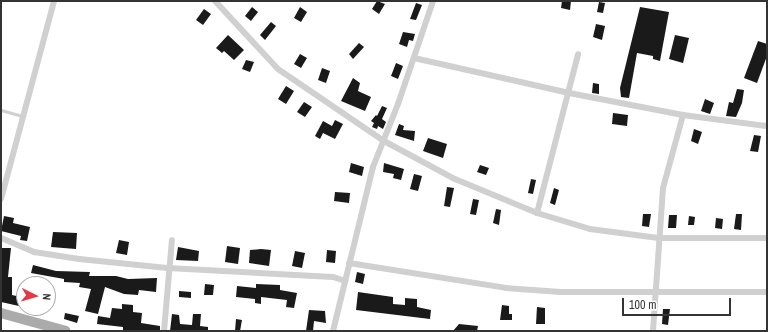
<!DOCTYPE html>
<html>
<head>
<meta charset="utf-8">
<style>
	body { margin:0 }
	#map { position:relative; width:768px; height:332px; overflow:hidden; background:#fff; font-family:"Archivo Narrow",sans-serif }
	div>[style] { position:absolute }
	.building>* { inset:0; background:#1a1a1a }
	.lane>* { height:3px; margin:-1.5px; padding:0 1.5px; transform-origin:1.5px; border-radius:1.5px; background:#d0d0d0 }
	.street>* { height:6px; margin:-3px; padding:0 3px; transform-origin:3px; border-radius:3px; background:#d0d0d0 }
	.primary>* { height:10px; margin:-5px; padding:0 5px; transform-origin:5px; border-radius:5px; background:#ababab }
	span { translate:-50% -50%; white-space:nowrap; text-align:center; line-height:1.15; -webkit-text-stroke:4px #fff; paint-order:stroke }
	.frame { position:absolute; inset:0; border:2px solid #333; pointer-events:none }
	.north { position:absolute; left:16px; top:276px; width:40px; height:40px; box-sizing:border-box; background:#fff; border:1px solid #adadad; border-radius:50%; rotate:95deg; font-size:11px; font-weight:700; line-height:16px; text-align:center; color:#333 }
	.north::after { content:''; display:block; margin:auto; width:14px; height:18px; background:#e63946; clip-path:polygon(50% 0,100% 100%,50% 72%,0 100%) }
	.scale { position:absolute; left:622px; top:298px; width:109px; height:18px; box-sizing:border-box; border:2px solid #333; border-top:0; padding-left:5px; font-size:12px; line-height:14px; white-space:nowrap; color:#333; -webkit-text-stroke:3px #fff; paint-order:stroke }
</style>
</head>
<body>
<div id="map">
	<div class="building">
		<div style="clip-path:polygon(377px 1px,385px 4px,379px 14px,372px 9px)"></div>
		<div style="clip-path:polygon(562px 1px,571px 1px,570px 10px,561px 8px)"></div>
		<div style="clip-path:polygon(599px 2px,605px 3px,603px 13px,597px 12px)"></div>
		<div style="clip-path:polygon(416px 3px,422px 5px,416px 20px,410px 19px)"></div>
		<div style="clip-path:polygon(252px 7px,258px 12px,251px 21px,245px 16px)"></div>
		<div style="clip-path:polygon(300px 7px,307px 12px,301px 22px,294px 18px)"></div>
		<div style="clip-path:polygon(640px 7px,669px 12px,660px 61px,653px 59px,653px 56px,637px 53px,629px 98px,621px 97px,620px 88px)"></div>
		<div style="clip-path:polygon(204px 9px,211px 14px,203px 25px,196px 20px)"></div>
		<div style="clip-path:polygon(271px 22px,276px 26px,265px 40px,260px 35px)"></div>
		<div style="clip-path:polygon(596px 24px,605px 26px,602px 40px,593px 37px)"></div>
		<div style="clip-path:polygon(403px 32px,415px 34px,413px 41px,409px 40px,407px 47px,399px 44px)"></div>
		<div style="clip-path:polygon(228px 35px,244px 50px,234px 60px,224px 51px,222px 53px,216px 48px)"></div>
		<div style="clip-path:polygon(675px 35px,689px 38px,683px 63px,669px 59px)"></div>
		<div style="clip-path:polygon(758px 41px,767px 44px,767px 56px,757px 83px,744px 78px)"></div>
		<div style="clip-path:polygon(359px 43px,364px 47px,353px 59px,349px 54px)"></div>
		<div style="clip-path:polygon(300px 54px,307px 58px,301px 68px,294px 64px)"></div>
		<div style="clip-path:polygon(246px 60px,254px 62px,250px 72px,242px 69px)"></div>
		<div style="clip-path:polygon(396px 63px,403px 66px,398px 79px,391px 76px)"></div>
		<div style="clip-path:polygon(322px 68px,330px 71px,326px 83px,318px 80px)"></div>
		<div style="clip-path:polygon(353px 78px,360px 83px,358px 91px,371px 97px,365px 111px,341px 101px)"></div>
		<div style="clip-path:polygon(593px 83px,599px 84px,599px 94px,592px 93px)"></div>
		<div style="clip-path:polygon(286px 86px,294px 91px,286px 104px,278px 99px)"></div>
		<div style="clip-path:polygon(737px 89px,744px 90px,742px 103px,736px 117px,726px 116px,729px 102px,733px 103px)"></div>
		<div style="clip-path:polygon(705px 99px,714px 103px,710px 114px,701px 111px)"></div>
		<div style="clip-path:polygon(304px 102px,312px 107px,305px 117px,297px 112px)"></div>
		<div style="clip-path:polygon(382px 106px,387px 108px,382px 119px,386px 122px,383px 129px,378px 126px,377px 129px,372px 127px,374px 123px,371px 121px,376px 115px,377px 116px)"></div>
		<div style="clip-path:polygon(613px 113px,628px 115px,627px 126px,612px 124px)"></div>
		<div style="clip-path:polygon(335px 120px,343px 124px,335px 139px,323px 133px,320px 139px,315px 136px,323px 121px,332px 126px)"></div>
		<div style="clip-path:polygon(399px 124px,404px 126px,403px 130px,415px 131px,414px 141px,395px 135px)"></div>
		<div style="clip-path:polygon(694px 129px,702px 132px,698px 144px,691px 141px)"></div>
		<div style="clip-path:polygon(754px 135px,761px 136px,758px 152px,750px 151px)"></div>
		<div style="clip-path:polygon(428px 138px,447px 144px,443px 158px,423px 151px)"></div>
		<div style="clip-path:polygon(351px 163px,364px 167px,362px 176px,349px 172px)"></div>
		<div style="clip-path:polygon(384px 163px,404px 169px,401px 180px,393px 178px,394px 174px,383px 172px)"></div>
		<div style="clip-path:polygon(480px 165px,489px 168px,486px 175px,477px 172px)"></div>
		<div style="clip-path:polygon(414px 174px,422px 176px,418px 191px,410px 189px)"></div>
		<div style="clip-path:polygon(531px 179px,536px 180px,533px 194px,528px 193px)"></div>
		<div style="clip-path:polygon(447px 187px,454px 188px,450px 207px,444px 206px)"></div>
		<div style="clip-path:polygon(554px 188px,559px 190px,555px 205px,550px 203px)"></div>
		<div style="clip-path:polygon(335px 192px,350px 193px,349px 203px,334px 201px)"></div>
		<div style="clip-path:polygon(473px 199px,479px 200px,476px 215px,470px 214px)"></div>
		<div style="clip-path:polygon(496px 209px,501px 210px,499px 225px,493px 223px)"></div>
		<div style="clip-path:polygon(643px 214px,651px 214px,649px 227px,642px 226px)"></div>
		<div style="clip-path:polygon(736px 214px,742px 214px,741px 230px,734px 229px)"></div>
		<div style="clip-path:polygon(669px 215px,677px 215px,676px 228px,668px 228px)"></div>
		<div style="clip-path:polygon(4px 216px,14px 218px,13px 223px,30px 227px,27px 241px,20px 240px,21px 236px,1px 231px)"></div>
		<div style="clip-path:polygon(689px 216px,695px 217px,694px 225px,688px 225px)"></div>
		<div style="clip-path:polygon(716px 218px,723px 219px,722px 229px,715px 228px)"></div>
		<div style="clip-path:polygon(53px 232px,77px 233px,76px 249px,51px 247px)"></div>
		<div style="clip-path:polygon(119px 240px,129px 242px,127px 255px,116px 253px)"></div>
		<div style="clip-path:polygon(227px 246px,240px 248px,238px 264px,225px 262px)"></div>
		<div style="clip-path:polygon(178px 247px,199px 251px,198px 261px,176px 260px)"></div>
		<div style="clip-path:polygon(1px 248px,11px 248px,8px 277px,12px 277px,12px 295px,21px 297px,19px 306px,1px 302px)"></div>
		<div style="clip-path:polygon(261px 249px,271px 250px,269px 266px,249px 263px,250px 250px)"></div>
		<div style="clip-path:polygon(327px 250px,336px 251px,335px 263px,326px 262px)"></div>
		<div style="clip-path:polygon(295px 251px,305px 253px,302px 268px,292px 266px)"></div>
		<div style="clip-path:polygon(33px 265px,56px 271px,90px 272px,89px 276px,116px 276px,128px 279px,157px 278px,156px 292px,139px 290px,138px 295px,124px 294px,105px 287px,98px 314px,85px 311px,91px 289px,79px 287px,80px 283px,64px 282px,64px 279px,31px 273px)"></div>
		<div style="clip-path:polygon(357px 272px,365px 274px,363px 284px,355px 282px)"></div>
		<div style="clip-path:polygon(205px 284px,214px 285px,213px 295px,204px 295px)"></div>
		<div style="clip-path:polygon(256px 284px,280px 285px,280px 290px,297px 293px,294px 308px,286px 307px,287px 300px,261px 297px,261px 304px,255px 303px,255px 299px,236px 297px,237px 286px,256px 288px)"></div>
		<div style="clip-path:polygon(179px 291px,191px 292px,191px 298px,179px 297px)"></div>
		<div style="clip-path:polygon(358px 292px,393px 297px,393px 304px,405px 305px,405px 298px,417px 299px,417px 307px,431px 310px,430px 319px,356px 310px)"></div>
		<div style="clip-path:polygon(122px 304px,133px 305px,133px 312px,142px 313px,141px 323px,160px 326px,160px 331px,123px 331px,123px 327px,97px 324px,98px 316px,110px 318px,112px 308px,122px 309px)"></div>
		<div style="clip-path:polygon(502px 305px,509px 306px,509px 314px,512px 314px,512px 320px,500px 320px)"></div>
		<div style="clip-path:polygon(537px 307px,545px 308px,545px 324px,536px 324px)"></div>
		<div style="clip-path:polygon(663px 309px,670px 309px,668px 325px,662px 324px)"></div>
		<div style="clip-path:polygon(309px 310px,325px 311px,326px 323px,314px 321px,313px 331px,306px 331px)"></div>
		<div style="clip-path:polygon(65px 313px,79px 316px,77px 323px,64px 319px)"></div>
		<div style="clip-path:polygon(172px 314px,179px 315px,180px 324px,192px 325px,193px 314px,201px 314px,200px 326px,208px 327px,208px 331px,170px 331px)"></div>
		<div style="clip-path:polygon(236px 319px,242px 320px,240px 331px,235px 331px)"></div>
		<div style="clip-path:polygon(459px 324px,478px 326px,477px 331px,453px 331px)"></div>
	</div>
	<div class="lane">
		<div style="left:1px;top:110px;width:22px;rotate:16deg"></div>
	</div>
	<div class="street">
		<div style="left:215px;top:1px;width:93px;rotate:47.2deg"></div>
		<div style="left:278px;top:69px;width:128px;rotate:34.2deg"></div>
		<div style="left:384px;top:141px;width:81px;rotate:28.2deg"></div>
		<div style="left:455px;top:179px;width:89px;rotate:22.5deg"></div>
		<div style="left:537px;top:213px;width:55px;rotate:16.8deg"></div>
		<div style="left:590px;top:229px;width:69px;rotate:7.5deg"></div>
		<div style="left:658px;top:238px;width:109px"></div>
		<div style="left:414px;top:58px;width:159px;rotate:12.7deg"></div>
		<div style="left:569px;top:93px;width:116px;rotate:10.9deg"></div>
		<div style="left:683px;top:115px;width:85px;rotate:7.5deg"></div>
		<div style="left:1px;top:199px;width:205px;rotate:-75deg"></div>
		<div style="left:537px;top:213px;width:164px;rotate:-75.5deg"></div>
		<div style="left:1px;top:238px;width:36px;rotate:23deg"></div>
		<div style="left:34px;top:252px;width:46px;rotate:8.8deg"></div>
		<div style="left:79px;top:259px;width:89px;rotate:5.8deg"></div>
		<div style="left:168px;top:268px;width:165px;rotate:3.1deg"></div>
		<div style="left:333px;top:277px;width:13px;rotate:18deg"></div>
		<div style="left:349px;top:263px;width:159px;rotate:9deg"></div>
		<div style="left:506px;top:288px;width:55px;rotate:4.2deg"></div>
		<div style="left:561px;top:292px;width:206px"></div>
		<div style="left:164px;top:331px;width:91px;rotate:-85deg"></div>
		<div style="left:333px;top:331px;width:169px;rotate:-76.3deg"></div>
		<div style="left:373px;top:167px;width:68px;rotate:-68.4deg"></div>
		<div style="left:398px;top:104px;width:109px;rotate:-71.2deg"></div>
		<div style="left:653px;top:331px;width:143px;rotate:-86deg"></div>
		<div style="left:663px;top:188px;width:76px;rotate:-74.7deg"></div>
	</div>
	<div class="primary">
		<div style="left:1px;top:313px;width:67px;rotate:15.5deg"></div>
	</div>
	<div class="frame"></div>
	<div class="north">N</div>
	<div class="scale">100 m</div>
</div>
</body>
</html>
